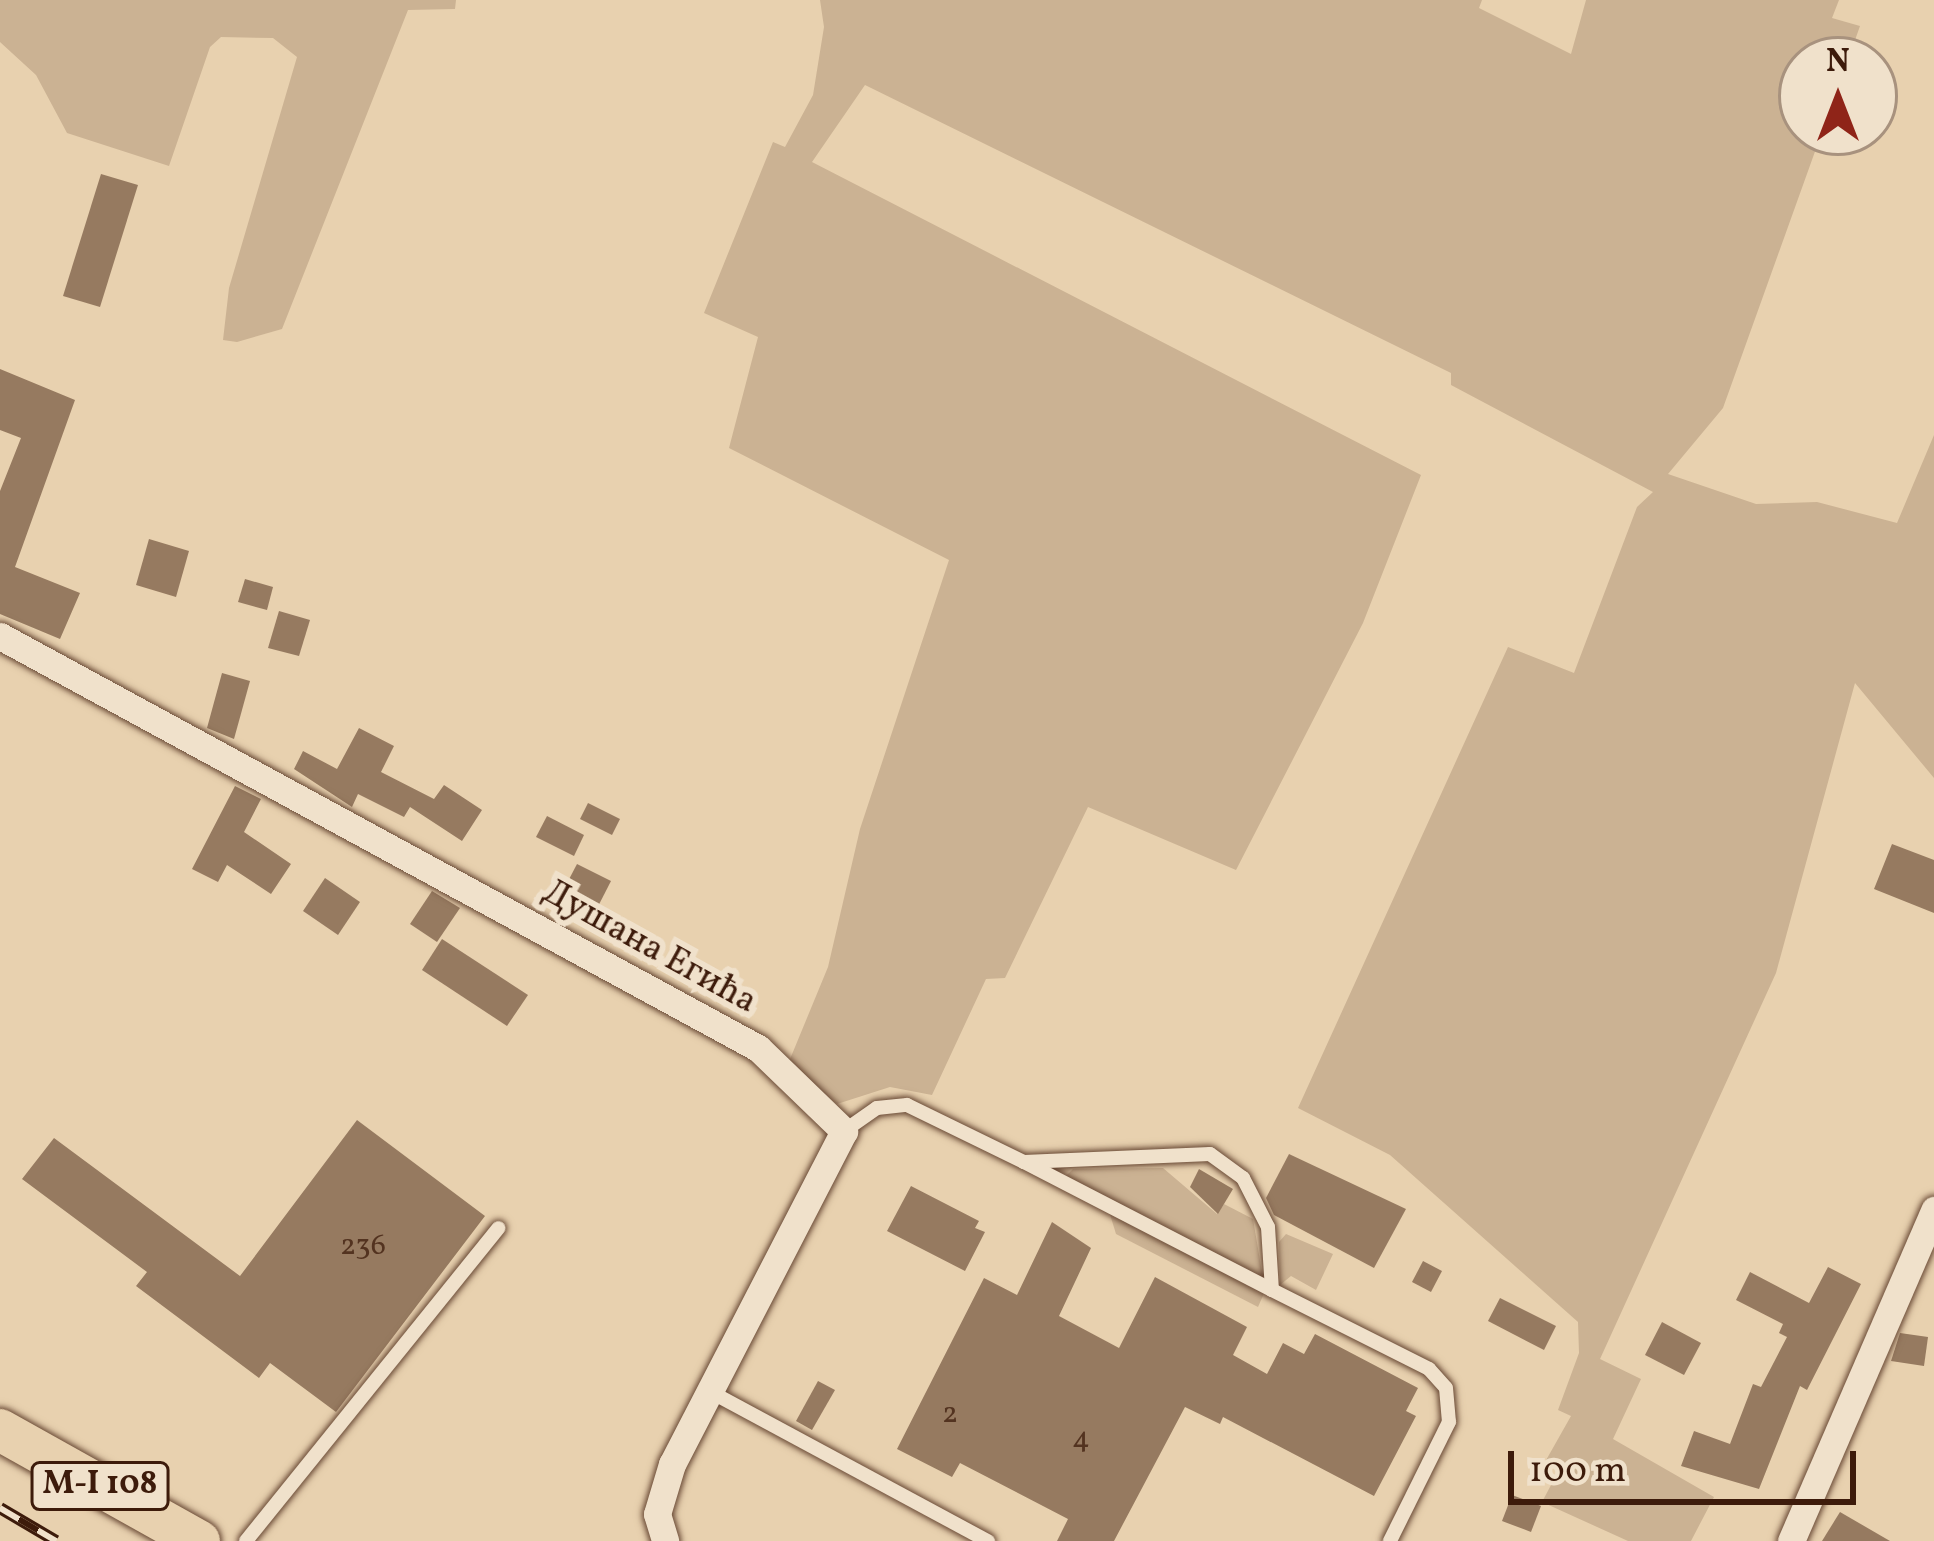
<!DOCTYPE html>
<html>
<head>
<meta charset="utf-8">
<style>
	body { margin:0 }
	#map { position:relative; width:1934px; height:1541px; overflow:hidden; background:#e8d1af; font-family:Vollkorn,serif }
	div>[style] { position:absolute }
	.green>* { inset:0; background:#cbb293 }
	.building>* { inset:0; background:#967a60 }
	.roads { filter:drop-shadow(0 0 3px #684834) drop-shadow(0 0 3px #684834) }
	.service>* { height:14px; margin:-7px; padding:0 7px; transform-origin:7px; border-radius:7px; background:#f0e1cb }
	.minor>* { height:27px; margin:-13.5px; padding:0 13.5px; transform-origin:13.5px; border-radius:13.5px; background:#f0e1cb }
	.primary>* { height:42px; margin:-21px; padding:0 21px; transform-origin:21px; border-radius:21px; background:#e8d1af }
	.rail>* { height:12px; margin-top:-6px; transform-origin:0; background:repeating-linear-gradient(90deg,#f0e1cb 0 22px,#3d1b0b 0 44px); box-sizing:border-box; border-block:3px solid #3d1b0b }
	span { translate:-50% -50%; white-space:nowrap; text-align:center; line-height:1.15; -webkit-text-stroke:12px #f0e1cb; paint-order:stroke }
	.number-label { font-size:30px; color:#533320 }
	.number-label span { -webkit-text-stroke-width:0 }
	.shield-label span { padding:3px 9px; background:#f0e1cb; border:3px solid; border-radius:9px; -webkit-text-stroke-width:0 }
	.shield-label { font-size:33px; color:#3d1b0b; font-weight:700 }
	.street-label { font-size:36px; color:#3d1b0b }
	.north { position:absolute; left:1778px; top:36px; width:120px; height:120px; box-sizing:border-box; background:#f0e1cb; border:3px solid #a8927e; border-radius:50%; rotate:0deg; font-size:33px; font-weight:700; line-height:48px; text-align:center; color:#3d1b0b }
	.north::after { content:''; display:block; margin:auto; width:42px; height:54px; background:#8f2418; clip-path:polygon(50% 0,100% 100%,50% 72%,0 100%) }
	.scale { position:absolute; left:1508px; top:1451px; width:348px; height:54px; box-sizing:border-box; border:6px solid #3d1b0b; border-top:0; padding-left:15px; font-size:36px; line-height:42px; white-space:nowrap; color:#3d1b0b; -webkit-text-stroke:9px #f0e1cb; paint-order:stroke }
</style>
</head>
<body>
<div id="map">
	<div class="green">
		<div style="clip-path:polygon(0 0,456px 0,455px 9px,408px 10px,282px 329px,237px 342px,223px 340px,229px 288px,297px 57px,273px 38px,221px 37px,210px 47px,169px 166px,67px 133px,36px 75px,0 42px)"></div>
		<div style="clip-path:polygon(820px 0,1482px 0,1479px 8px,1571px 54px,1586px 0,1839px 0,1832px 18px,1860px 26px,1848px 60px,1802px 60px,1802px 132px,1822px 132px,1723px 408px,1668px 474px,1756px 504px,1817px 502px,1897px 523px,1934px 435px,1934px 778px,1855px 683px,1776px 973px,1600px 1359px,1641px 1379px,1613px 1439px,1714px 1497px,1691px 1541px,1628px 1541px,1542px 1502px,1559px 1470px,1545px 1462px,1571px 1416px,1558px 1410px,1579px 1353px,1578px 1322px,1390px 1155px,1298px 1108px,1508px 647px,1574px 673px,1637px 507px,1653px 492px,1451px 385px,1451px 373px,865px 85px,812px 162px,1421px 475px,1363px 623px,1236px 870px,1088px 807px,1005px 978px,986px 979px,932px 1095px,890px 1087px,837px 1104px,788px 1064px,828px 967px,860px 829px,949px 560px,729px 448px,758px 337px,704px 313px,773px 142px,785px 147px,813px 95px,824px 27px)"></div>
		<div style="clip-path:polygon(1163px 1168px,1217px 1214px,1224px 1204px,1253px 1219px,1263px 1278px,1066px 1176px,1073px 1169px)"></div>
		<div style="clip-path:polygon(1109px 1211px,1265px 1291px,1258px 1307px,1116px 1234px)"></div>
		<div style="clip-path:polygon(1286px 1234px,1333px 1254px,1316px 1290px,1291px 1276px,1280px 1285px,1279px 1242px)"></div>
	</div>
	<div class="building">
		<div style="clip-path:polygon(101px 174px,138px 185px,100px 307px,63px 296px)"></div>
		<div style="clip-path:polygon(0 369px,75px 400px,15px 567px,80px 593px,60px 639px,0 614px,0 491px,21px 438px,0 430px)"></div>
		<div style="clip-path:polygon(149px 539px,189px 551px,176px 597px,136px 585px)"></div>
		<div style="clip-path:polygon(245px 579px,273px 587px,267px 610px,238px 602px)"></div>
		<div style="clip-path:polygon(279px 611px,310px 620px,299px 656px,268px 648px)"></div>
		<div style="clip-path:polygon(222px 673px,250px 681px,234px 739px,207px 728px)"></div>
		<div style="clip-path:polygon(359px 728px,394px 746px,381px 772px,434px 799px,444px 785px,482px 810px,462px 841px,410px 807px,404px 817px,358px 794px,352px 807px,294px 769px,303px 751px,337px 769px)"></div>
		<div style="clip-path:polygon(235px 786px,261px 799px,244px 832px,291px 864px,271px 894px,227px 865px,218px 882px,192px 869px)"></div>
		<div style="clip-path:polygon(588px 803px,620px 819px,612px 835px,580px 819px)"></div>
		<div style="clip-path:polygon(547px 816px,584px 835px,574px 856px,536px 837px)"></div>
		<div style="clip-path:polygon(1892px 844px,1934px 860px,1934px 913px,1874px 889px)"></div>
		<div style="clip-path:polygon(577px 864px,611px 881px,589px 924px,555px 906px)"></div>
		<div style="clip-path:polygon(325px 878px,360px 902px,338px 935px,303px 911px)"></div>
		<div style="clip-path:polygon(432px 891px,460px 908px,437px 942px,410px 924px)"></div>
		<div style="clip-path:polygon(442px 939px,528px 995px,507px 1026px,422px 970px)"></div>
		<div style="clip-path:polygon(357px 1120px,485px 1216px,336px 1412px,270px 1363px,259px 1378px,136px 1286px,147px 1272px,22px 1179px,54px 1138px,240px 1276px)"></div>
		<div style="clip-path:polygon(1289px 1154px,1406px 1209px,1374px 1268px,1274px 1215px,1266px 1198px)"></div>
		<div style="clip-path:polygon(1199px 1169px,1233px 1189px,1218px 1214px,1190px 1187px)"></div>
		<div style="clip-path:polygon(911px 1186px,979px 1221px,975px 1228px,985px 1232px,965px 1271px,887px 1231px)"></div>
		<div style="clip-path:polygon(1052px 1222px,1091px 1248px,1059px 1316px,1119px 1348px,1155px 1277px,1247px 1327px,1233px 1355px,1267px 1374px,1283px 1343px,1304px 1354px,1315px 1334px,1418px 1388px,1406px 1411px,1416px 1416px,1374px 1496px,1223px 1417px,1220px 1424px,1185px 1407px,1114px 1541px,1057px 1541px,1068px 1519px,960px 1463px,952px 1477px,897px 1449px,984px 1278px,1017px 1295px)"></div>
		<div style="clip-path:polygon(1423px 1261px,1442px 1271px,1431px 1292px,1412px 1282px)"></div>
		<div style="clip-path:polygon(1828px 1267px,1861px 1284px,1807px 1390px,1800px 1386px,1759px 1489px,1681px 1466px,1694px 1431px,1730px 1444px,1753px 1384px,1761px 1387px,1787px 1337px,1779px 1333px,1783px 1324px,1736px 1300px,1750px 1272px,1809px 1303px)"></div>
		<div style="clip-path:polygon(1500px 1298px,1556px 1326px,1544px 1350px,1488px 1321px)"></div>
		<div style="clip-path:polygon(1662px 1322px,1701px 1343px,1684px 1375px,1645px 1355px)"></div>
		<div style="clip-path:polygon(1900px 1333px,1928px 1337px,1924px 1366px,1891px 1361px)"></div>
		<div style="clip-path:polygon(818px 1381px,835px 1390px,812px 1430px,796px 1421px)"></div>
		<div style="clip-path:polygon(1512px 1495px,1541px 1506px,1531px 1532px,1502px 1521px)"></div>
		<div style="clip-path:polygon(1840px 1512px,1890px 1541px,1822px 1541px)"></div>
	</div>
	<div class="roads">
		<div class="service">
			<div style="left:844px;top:1131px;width:40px;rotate:-34.9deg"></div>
			<div style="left:877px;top:1108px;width:30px;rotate:-6deg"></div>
			<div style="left:907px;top:1105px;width:130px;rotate:26deg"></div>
			<div style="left:1024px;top:1162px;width:186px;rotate:-2.5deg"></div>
			<div style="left:1210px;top:1154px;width:41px;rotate:36deg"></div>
			<div style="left:1243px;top:1178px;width:55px;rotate:63deg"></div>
			<div style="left:1268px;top:1227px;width:63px;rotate:86.4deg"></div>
			<div style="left:1272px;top:1290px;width:279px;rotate:-152.7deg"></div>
			<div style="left:1272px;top:1290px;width:176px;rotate:26.7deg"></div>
			<div style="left:1429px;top:1369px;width:25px;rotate:48deg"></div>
			<div style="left:1446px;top:1388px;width:34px;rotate:85deg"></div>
			<div style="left:1449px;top:1422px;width:133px;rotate:116.4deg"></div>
			<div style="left:709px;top:1391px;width:317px;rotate:28.3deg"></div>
			<div style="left:246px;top:1541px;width:402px;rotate:-51.1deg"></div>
		</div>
		<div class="minor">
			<div style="left:0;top:636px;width:863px;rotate:28.53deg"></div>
			<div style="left:758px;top:1048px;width:120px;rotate:44deg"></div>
			<div style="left:844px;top:1131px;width:375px;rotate:117.3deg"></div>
			<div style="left:672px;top:1464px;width:52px;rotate:106.7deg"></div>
			<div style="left:657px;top:1514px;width:28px;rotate:73deg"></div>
			<div style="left:1791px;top:1541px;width:361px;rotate:-66.6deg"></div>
		</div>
		<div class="primary">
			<div style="left:0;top:1430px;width:228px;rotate:29.2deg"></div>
		</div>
	</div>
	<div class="rail">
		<div style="left:0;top:1508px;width:65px;rotate:30.5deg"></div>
	</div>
	<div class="number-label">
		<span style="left:363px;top:1246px">236</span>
		<span style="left:950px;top:1414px">2</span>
		<span style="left:1081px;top:1439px">4</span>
	</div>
	<div class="shield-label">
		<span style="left:100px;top:1486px">M-I 108</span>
	</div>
	<div class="street-label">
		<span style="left:649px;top:948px;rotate:29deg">Душана Егића</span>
	</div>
	<div class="north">N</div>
	<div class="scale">100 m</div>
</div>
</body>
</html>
